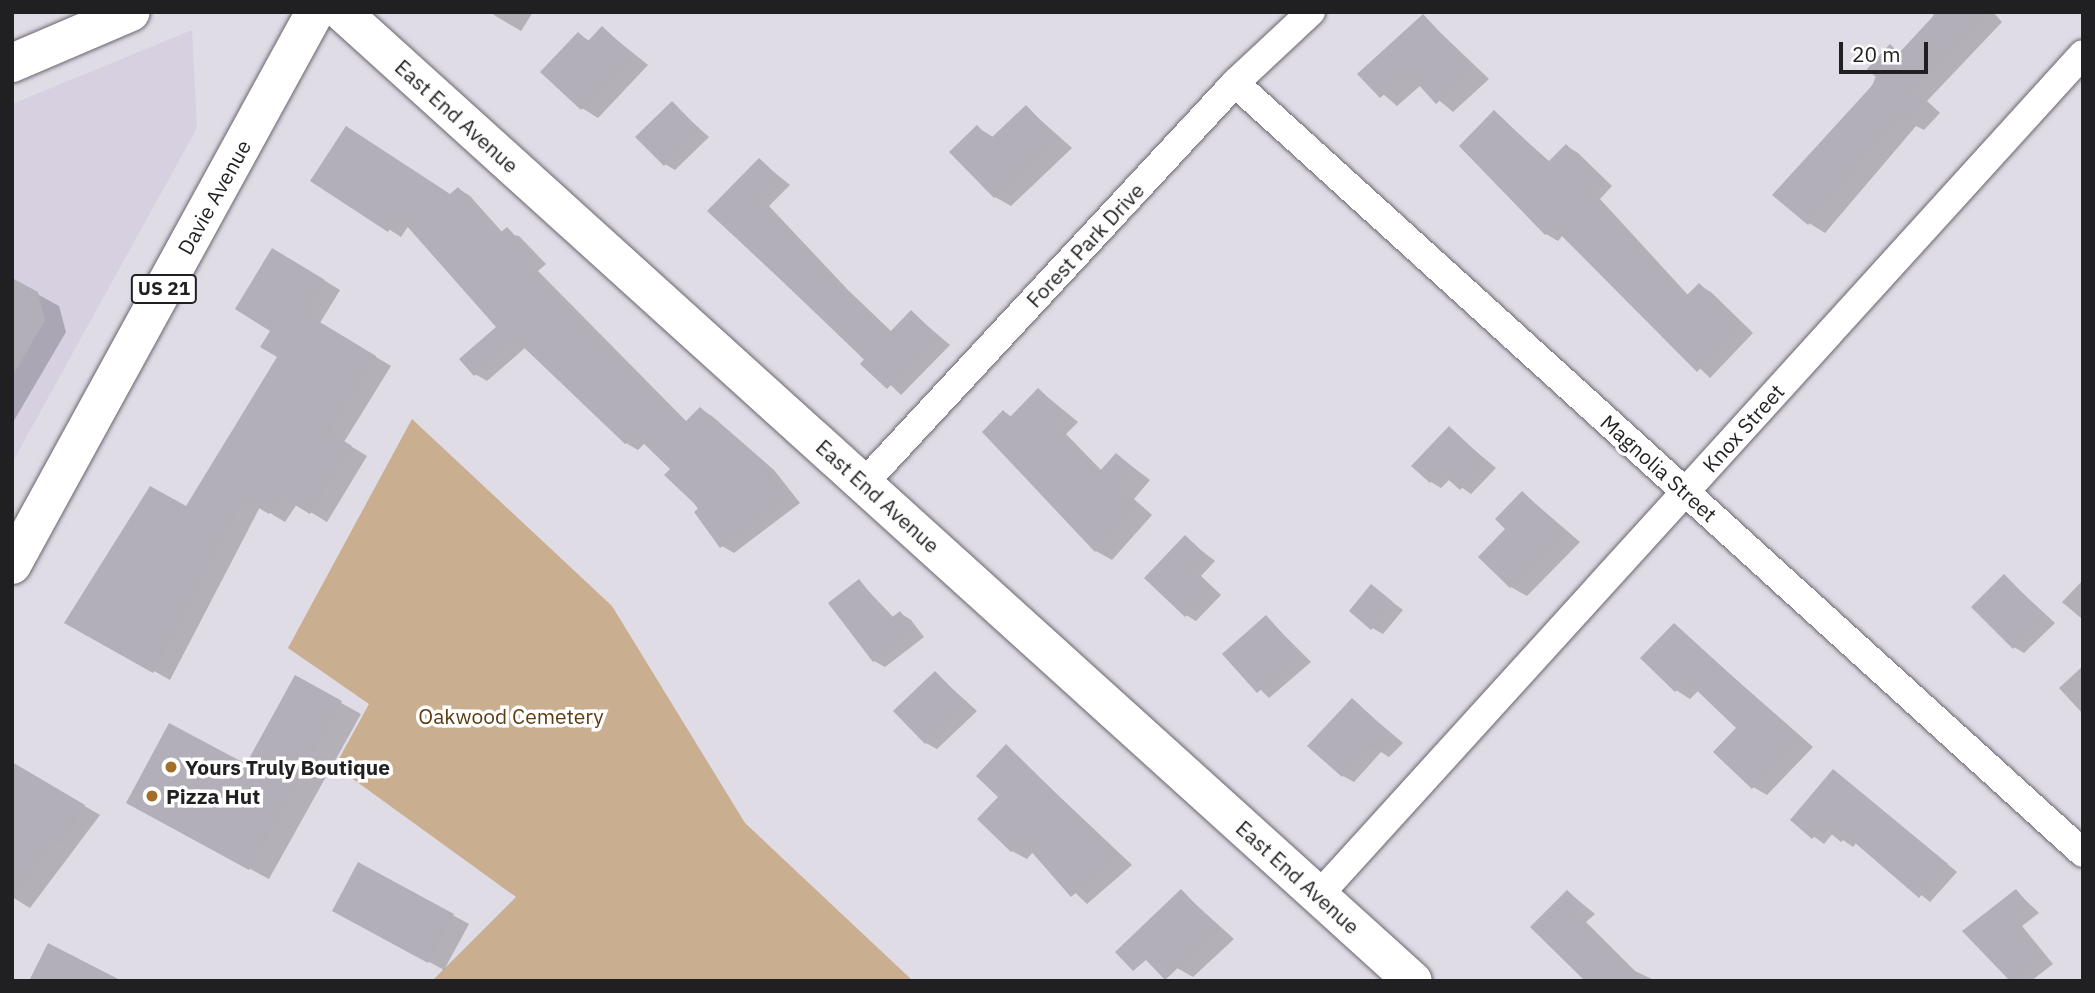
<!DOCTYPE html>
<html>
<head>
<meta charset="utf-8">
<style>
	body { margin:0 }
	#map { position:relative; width:2095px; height:993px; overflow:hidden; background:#e0dce6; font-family:"IBM Plex Sans",sans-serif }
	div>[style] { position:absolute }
	.built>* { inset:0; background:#d6d0e1 }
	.green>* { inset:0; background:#c9ae90 }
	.shadow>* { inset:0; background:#0003 }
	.building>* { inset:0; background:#b2afb8 }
	.roads { filter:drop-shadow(0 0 2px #69666e) drop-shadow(0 0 2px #69666e) }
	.street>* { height:28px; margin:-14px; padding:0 14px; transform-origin:14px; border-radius:14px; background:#fff }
	.secondary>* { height:38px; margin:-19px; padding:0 19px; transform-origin:19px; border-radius:19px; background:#fff }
	.primary>* { height:38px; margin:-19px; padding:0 19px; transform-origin:19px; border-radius:19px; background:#fff }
	.dots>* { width:19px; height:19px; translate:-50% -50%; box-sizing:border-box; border:4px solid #fff; border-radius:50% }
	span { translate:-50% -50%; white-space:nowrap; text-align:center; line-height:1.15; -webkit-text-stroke:7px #fff; paint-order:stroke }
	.shield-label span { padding:2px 5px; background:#fff; border:2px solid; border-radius:5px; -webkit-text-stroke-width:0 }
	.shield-label { font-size:19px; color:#201f22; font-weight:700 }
	.street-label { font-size:21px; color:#201f22 }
	.park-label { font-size:21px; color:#5c3c10 }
	.poi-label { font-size:21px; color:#201f22; font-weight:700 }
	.left { translate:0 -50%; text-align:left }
	.frame { position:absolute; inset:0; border:14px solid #201f22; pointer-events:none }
	.scale { position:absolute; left:1839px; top:42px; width:89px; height:32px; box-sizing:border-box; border:4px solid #201f22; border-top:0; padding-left:9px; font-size:21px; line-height:24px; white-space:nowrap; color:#201f22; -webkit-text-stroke:5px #fff; paint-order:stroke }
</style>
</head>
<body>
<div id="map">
	<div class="built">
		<div style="clip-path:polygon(192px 30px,197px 128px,12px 463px,12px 104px)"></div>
	</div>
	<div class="green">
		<div style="clip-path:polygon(412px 419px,612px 606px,745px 823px,913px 981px,432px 981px,516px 897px,335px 766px,369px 704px,288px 648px)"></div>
	</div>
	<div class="shadow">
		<div style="clip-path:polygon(489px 12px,533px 12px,521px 31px)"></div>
		<div style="clip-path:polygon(1931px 12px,1993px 12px,2002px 22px,1927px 101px,1940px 113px,1924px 130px,1916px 126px,1825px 233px,1809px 223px,1890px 46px,1902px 53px,1935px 17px)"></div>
		<div style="clip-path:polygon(1423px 16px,1489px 79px,1453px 112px,1421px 85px,1397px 106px,1360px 74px)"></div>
		<div style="clip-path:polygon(602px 28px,648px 65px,598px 118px,582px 108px,578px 34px,590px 41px)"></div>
		<div style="clip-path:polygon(672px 104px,709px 137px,675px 170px,665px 164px)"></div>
		<div style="clip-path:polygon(1026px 107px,1072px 148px,1011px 206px,995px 197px,977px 127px,993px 137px)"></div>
		<div style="clip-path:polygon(1494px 112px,1550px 162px,1566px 146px,1578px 153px,1612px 186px,1600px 199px,1689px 296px,1699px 285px,1711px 292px,1753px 333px,1710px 378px,1563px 235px,1558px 241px,1546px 234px)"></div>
		<div style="clip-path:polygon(759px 160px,790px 185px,769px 206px,848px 290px,892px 332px,911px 312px,950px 345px,901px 395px,709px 211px)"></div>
		<div style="clip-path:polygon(312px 180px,451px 196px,459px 189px,470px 196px,503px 233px,519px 236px,546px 264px,538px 271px,687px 422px,700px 409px,712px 416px,774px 470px,800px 503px,734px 553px,722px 546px,672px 469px,645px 443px,638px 450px,626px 443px,526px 347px,487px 381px,475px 374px,498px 327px,409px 225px,401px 237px)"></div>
		<div style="clip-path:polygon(289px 259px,340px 290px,320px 323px,391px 366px,344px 442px,367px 456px,327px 522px,297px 504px,285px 522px,260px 507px,170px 680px,67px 622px,187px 509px,279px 357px,273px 330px)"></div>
		<div style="clip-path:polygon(12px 280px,59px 306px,66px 332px,12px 424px)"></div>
		<div style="clip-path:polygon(1039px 390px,1078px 422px,1066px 434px,1102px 471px,1117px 455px,1150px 480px,1134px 499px,1152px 515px,1112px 560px,1096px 551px,1004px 412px,1012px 417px)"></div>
		<div style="clip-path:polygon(1449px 429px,1496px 468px,1471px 494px,1450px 479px,1441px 488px,1431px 482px)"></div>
		<div style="clip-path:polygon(1523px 493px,1580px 542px,1527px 596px,1511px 587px,1508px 529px)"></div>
		<div style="clip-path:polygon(1185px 538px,1215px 561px,1201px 576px,1221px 595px,1196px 621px,1186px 615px)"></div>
		<div style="clip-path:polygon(2004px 576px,2055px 623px,2024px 653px,2014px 647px)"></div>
		<div style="clip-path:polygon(2083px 580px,2083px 618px,2082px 619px,2062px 602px)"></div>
		<div style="clip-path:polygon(859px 581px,894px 618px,900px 613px,911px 620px,924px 637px,885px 667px,874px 661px)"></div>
		<div style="clip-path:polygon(1371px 586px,1403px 610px,1383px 634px,1372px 628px)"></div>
		<div style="clip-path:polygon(1266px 617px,1311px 662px,1269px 698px,1224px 654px)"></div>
		<div style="clip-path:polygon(1674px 625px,1813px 747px,1767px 795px,1753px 787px,1739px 728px,1699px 690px,1690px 699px,1676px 690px)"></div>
		<div style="clip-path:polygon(2083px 666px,2083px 714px,2059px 688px)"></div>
		<div style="clip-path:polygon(935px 673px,977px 711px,937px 749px,926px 743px)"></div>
		<div style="clip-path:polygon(296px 678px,361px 714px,269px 879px,147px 813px,246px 767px)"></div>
		<div style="clip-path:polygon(1352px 700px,1403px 743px,1389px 757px,1381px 752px,1354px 782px,1343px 776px)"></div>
		<div style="clip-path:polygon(1006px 746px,1132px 865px,1087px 904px,1033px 852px,1027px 859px,1012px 851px,979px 819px,1001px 797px)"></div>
		<div style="clip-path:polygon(12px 764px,100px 815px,30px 908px,12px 897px)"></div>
		<div style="clip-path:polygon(1834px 771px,1957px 872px,1930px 902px,1857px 842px,1853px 847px,1833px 833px,1824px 844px,1792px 820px)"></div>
		<div style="clip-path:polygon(359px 864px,469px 924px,444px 970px,350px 919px)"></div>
		<div style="clip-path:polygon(1181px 891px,1234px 939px,1193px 977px,1177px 968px)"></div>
		<div style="clip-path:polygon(2016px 891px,2039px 913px,2022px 926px,2053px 964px,2031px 981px,2012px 981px,1965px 931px)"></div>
		<div style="clip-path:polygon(1568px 892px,1595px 914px,1586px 922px,1635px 971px,1656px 981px,1588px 981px)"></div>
	</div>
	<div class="building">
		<div style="clip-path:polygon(1937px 12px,1987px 12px,1912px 91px,1925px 103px,1907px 122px,1900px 116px,1808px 225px,1772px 195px,1878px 79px,1867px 69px,1890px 44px,1899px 53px)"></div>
		<div style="clip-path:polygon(1423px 14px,1474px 69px,1436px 104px,1408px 73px,1380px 98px,1357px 74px)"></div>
		<div style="clip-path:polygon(602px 26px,633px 55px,581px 110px,540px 72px,578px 32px,588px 41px)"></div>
		<div style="clip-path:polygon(672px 101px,700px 130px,664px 166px,635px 137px)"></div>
		<div style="clip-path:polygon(1026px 105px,1057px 138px,994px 198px,949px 152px,977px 125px,990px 139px)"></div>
		<div style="clip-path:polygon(1494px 110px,1548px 162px,1566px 144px,1601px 178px,1589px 191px,1686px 296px,1699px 283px,1742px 325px,1697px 372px,1553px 227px,1545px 235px,1459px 146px)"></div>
		<div style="clip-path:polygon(346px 126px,450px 194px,458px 187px,500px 233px,507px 227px,535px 257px,527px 264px,587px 329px,685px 422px,700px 407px,762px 461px,789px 496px,720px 548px,694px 512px,699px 508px,664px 475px,670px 469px,635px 435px,625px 444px,515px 339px,474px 376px,459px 359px,496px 327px,398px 216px,388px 232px,310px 181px)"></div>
		<div style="clip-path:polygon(759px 158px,778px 176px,757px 198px,835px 280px,889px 333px,911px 310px,938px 336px,887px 389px,860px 364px,865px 358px,707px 211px)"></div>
		<div style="clip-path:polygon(272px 248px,325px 280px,305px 313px,376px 356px,329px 432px,352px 446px,310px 514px,280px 496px,269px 514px,244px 499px,153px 673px,64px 623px,150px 486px,186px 506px,277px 357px,260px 347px,270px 331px,235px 309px)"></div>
		<div style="clip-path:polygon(12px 278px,38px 292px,45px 320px,12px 377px)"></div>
		<div style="clip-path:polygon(1038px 388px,1063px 412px,1051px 424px,1099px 472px,1116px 453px,1136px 470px,1119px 489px,1137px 505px,1095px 552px,982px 432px,1003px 410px,1010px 417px)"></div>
		<div style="clip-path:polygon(1449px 426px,1486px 461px,1460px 490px,1440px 472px,1430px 483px,1411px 466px)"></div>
		<div style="clip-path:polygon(1522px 491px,1565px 532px,1510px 588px,1478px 557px,1505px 529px,1495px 519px)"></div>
		<div style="clip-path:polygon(1185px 535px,1205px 554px,1192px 569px,1212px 588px,1185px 617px,1144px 578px)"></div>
		<div style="clip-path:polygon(2004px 574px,2045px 616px,2013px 649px,1971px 607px)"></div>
		<div style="clip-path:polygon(859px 579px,890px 619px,900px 611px,915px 630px,873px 662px,828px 603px)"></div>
		<div style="clip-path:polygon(1371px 584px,1393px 602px,1371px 630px,1349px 611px)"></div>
		<div style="clip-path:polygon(1266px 615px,1301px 655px,1257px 693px,1222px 654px)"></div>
		<div style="clip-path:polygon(1674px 623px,1800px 738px,1752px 789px,1713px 752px,1736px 728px,1686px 680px,1675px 692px,1640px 658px)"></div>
		<div style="clip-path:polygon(935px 671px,967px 704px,925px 744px,893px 711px)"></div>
		<div style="clip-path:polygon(295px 675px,342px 701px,249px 870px,126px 803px,169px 723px,246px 764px)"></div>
		<div style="clip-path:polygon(1352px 698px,1393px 736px,1378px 752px,1370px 746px,1342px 777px,1307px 746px)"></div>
		<div style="clip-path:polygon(1006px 744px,1119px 856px,1071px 897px,1022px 841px,1011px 852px,977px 819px,998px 797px,976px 776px)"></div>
		<div style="clip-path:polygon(12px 762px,85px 805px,61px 845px,53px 841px,12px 901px)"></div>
		<div style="clip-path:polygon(1833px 769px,1948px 864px,1919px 898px,1847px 836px,1841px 842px,1823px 827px,1812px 839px,1790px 820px)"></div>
		<div style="clip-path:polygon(358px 862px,454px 914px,428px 963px,332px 911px)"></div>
		<div style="clip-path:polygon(1181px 889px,1219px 929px,1165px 980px,1146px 960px,1133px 971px,1115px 952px)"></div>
		<div style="clip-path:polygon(2016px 889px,2030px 906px,2013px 919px,2043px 958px,2010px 981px,1962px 931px)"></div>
		<div style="clip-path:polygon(1567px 890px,1585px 907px,1577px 916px,1642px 981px,1585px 981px,1530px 927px)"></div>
		<div style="clip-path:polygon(48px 943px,122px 981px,29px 981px)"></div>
	</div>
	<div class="roads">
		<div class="street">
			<div style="left:1235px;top:83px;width:1145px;rotate:42.24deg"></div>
			<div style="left:864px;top:483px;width:546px;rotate:-47.15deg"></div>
			<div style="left:1235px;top:83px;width:104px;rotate:-43.1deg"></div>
			<div style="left:1319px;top:895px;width:1136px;rotate:-47.75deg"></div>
		</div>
		<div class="secondary">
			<div style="left:342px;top:12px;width:1444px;rotate:42.14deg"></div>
			<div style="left:12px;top:63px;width:129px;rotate:-23.2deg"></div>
		</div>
		<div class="primary">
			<div style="left:12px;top:565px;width:631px;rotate:-61.28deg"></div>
		</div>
	</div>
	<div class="dots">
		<div style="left:171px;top:767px;background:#a36e27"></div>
		<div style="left:152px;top:796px;background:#a36e27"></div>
	</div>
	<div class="shield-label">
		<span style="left:164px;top:289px">US 21</span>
	</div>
	<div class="street-label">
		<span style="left:457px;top:116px;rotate:42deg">East End Avenue</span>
		<span style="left:214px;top:197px;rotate:-61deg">Davie Avenue</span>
		<span style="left:1085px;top:245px;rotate:-47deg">Forest Park Drive</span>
		<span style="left:1743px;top:428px;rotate:-48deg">Knox Street</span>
		<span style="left:1659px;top:468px;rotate:42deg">Magnolia Street</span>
		<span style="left:878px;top:496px;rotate:42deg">East End Avenue</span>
		<span style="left:1298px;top:877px;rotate:42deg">East End Avenue</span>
	</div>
	<div class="park-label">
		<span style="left:511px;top:716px">Oakwood Cemetery</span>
	</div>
	<div class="poi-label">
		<span class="left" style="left:185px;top:767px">Yours Truly Boutique</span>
		<span class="left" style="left:166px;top:796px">Pizza Hut</span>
	</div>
	<div class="frame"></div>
	<div class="scale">20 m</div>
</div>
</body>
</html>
